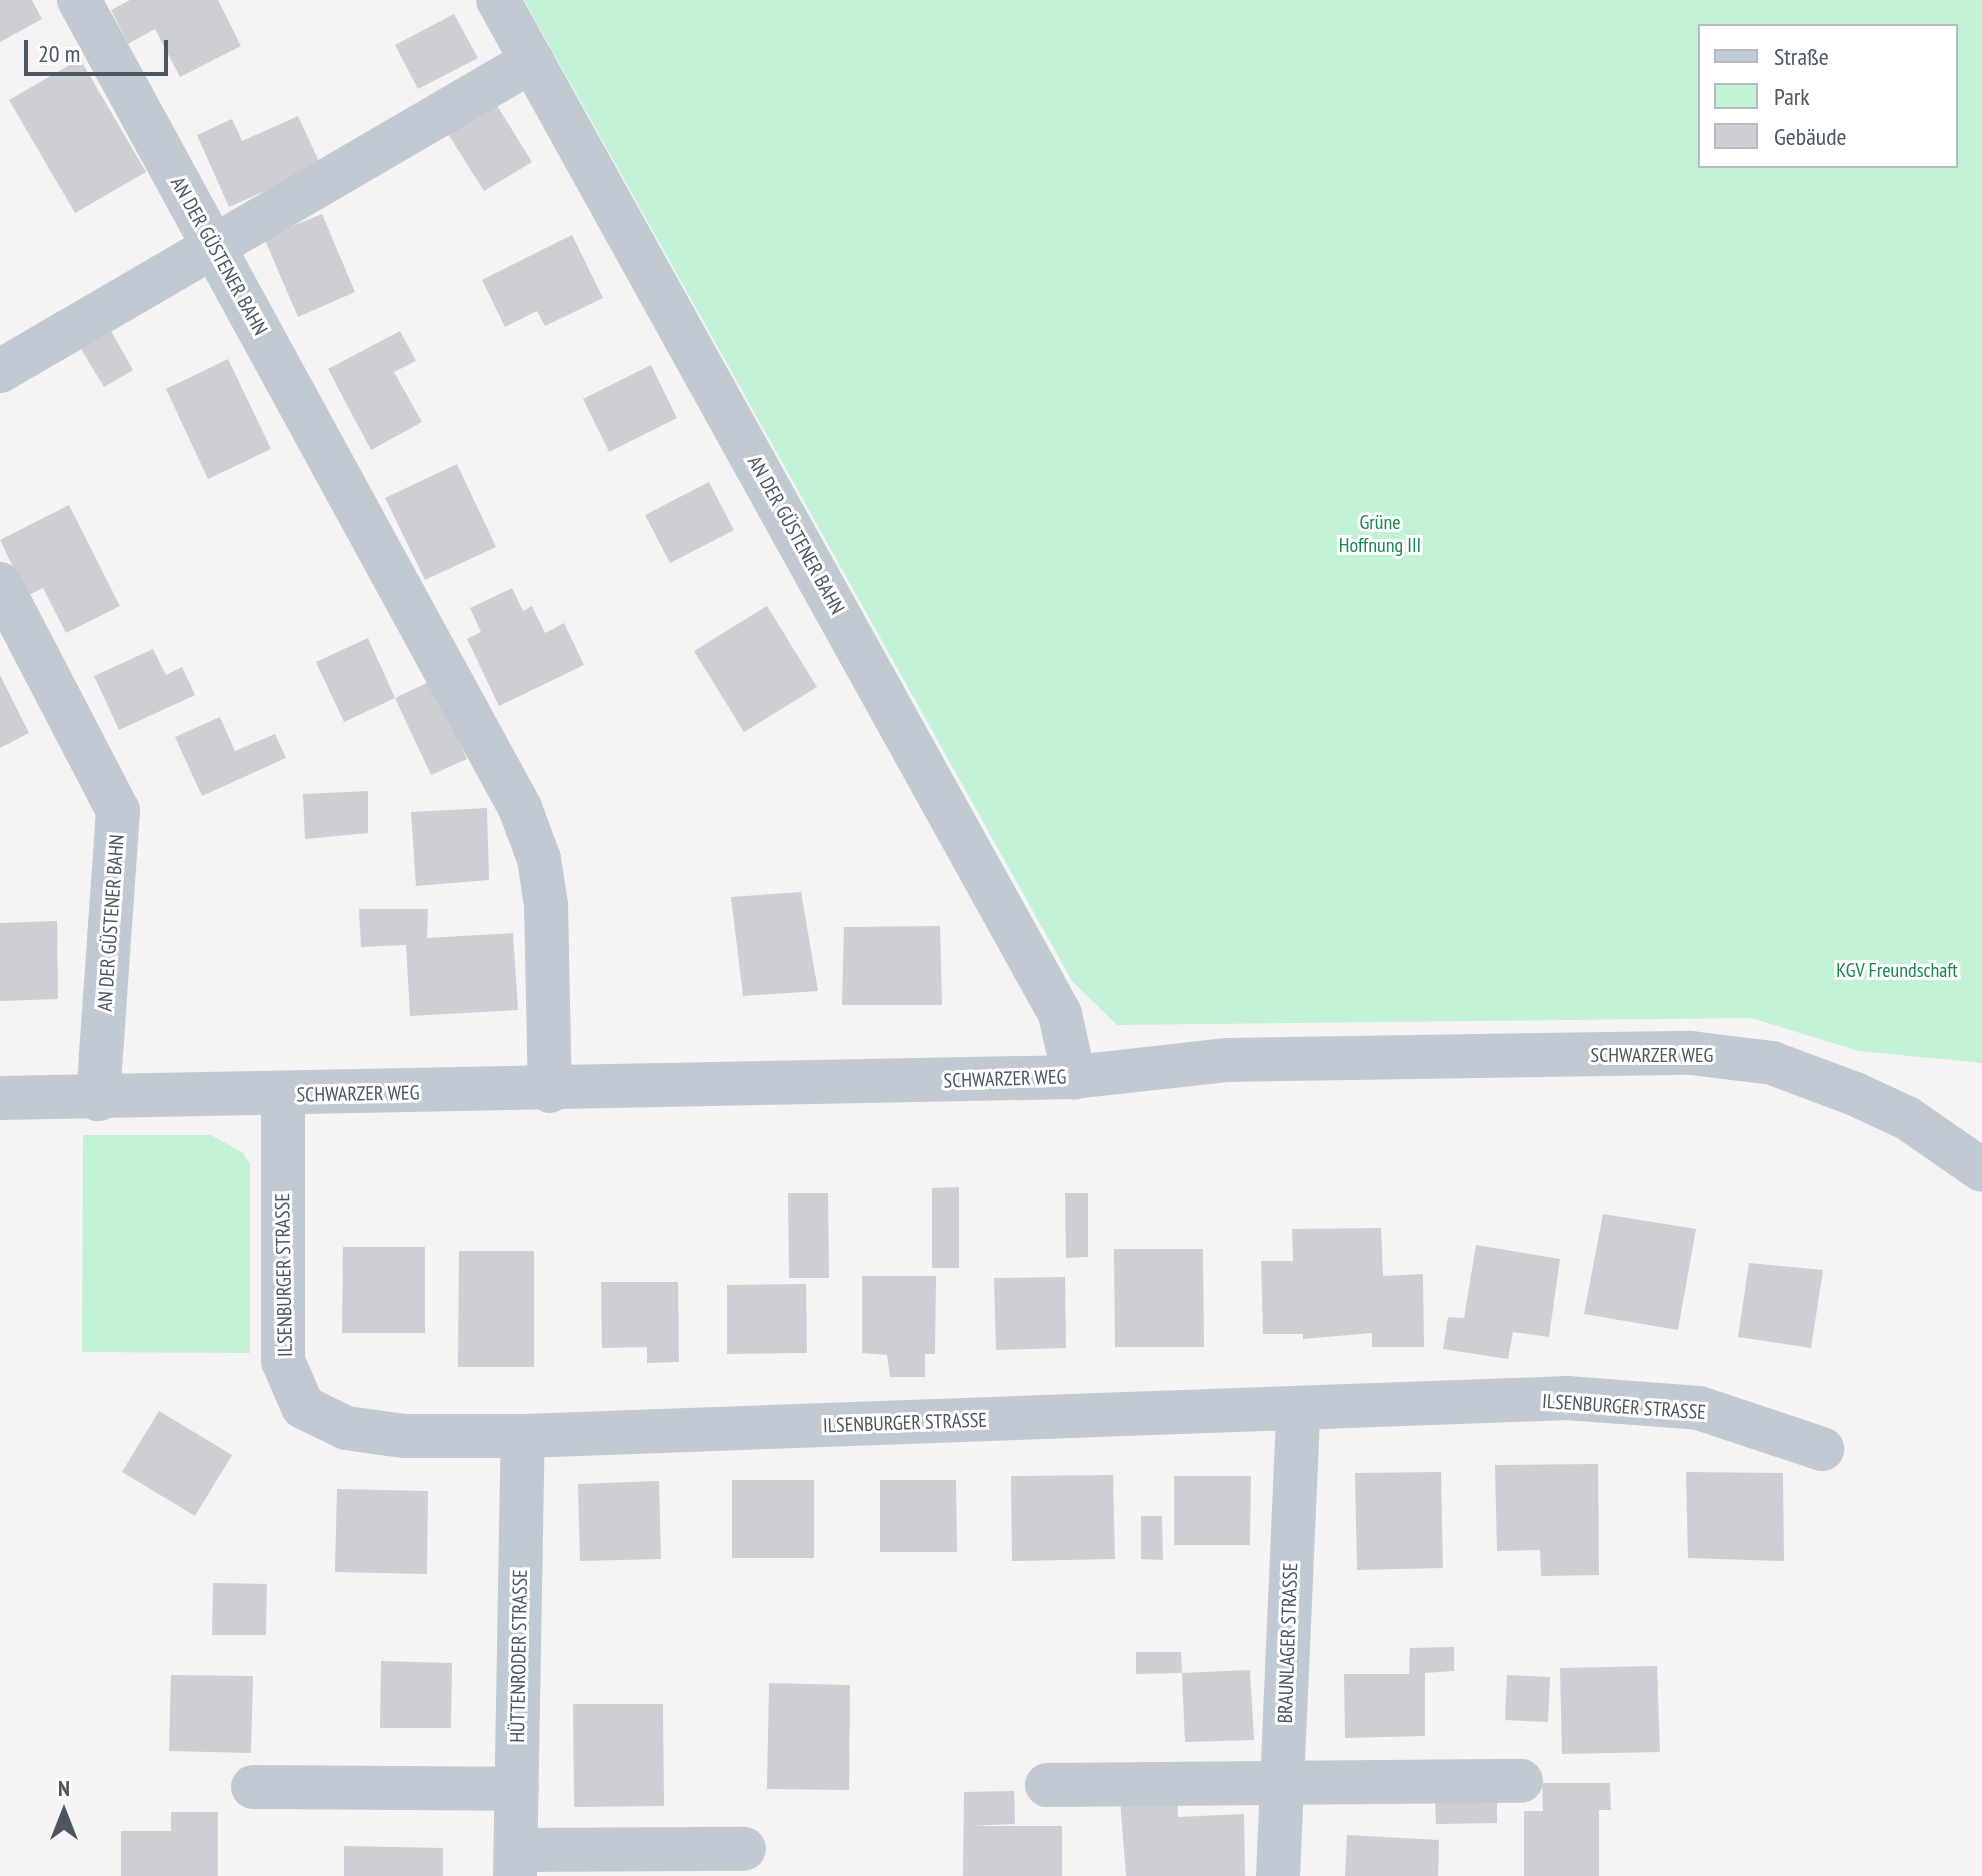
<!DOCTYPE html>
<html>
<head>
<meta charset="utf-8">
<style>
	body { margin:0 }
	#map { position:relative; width:1982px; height:1876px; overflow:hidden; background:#f5f3f3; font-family:"PT Sans Narrow",sans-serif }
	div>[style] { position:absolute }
	.green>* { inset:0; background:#c3f1d5 }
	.building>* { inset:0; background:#cdcfd5 }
	.minor>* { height:44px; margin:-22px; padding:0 22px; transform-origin:22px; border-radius:22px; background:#c1cad2 }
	span { translate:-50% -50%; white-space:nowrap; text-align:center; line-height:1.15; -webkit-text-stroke:6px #fff; paint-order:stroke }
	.street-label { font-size:20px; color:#4a5661 }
	.park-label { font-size:20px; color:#17864f }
	.legend { position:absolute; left:1698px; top:24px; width:260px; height:144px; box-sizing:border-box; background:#fff; border:2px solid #b7bbc0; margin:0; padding:10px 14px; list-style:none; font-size:24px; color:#4a5661 }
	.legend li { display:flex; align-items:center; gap:16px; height:40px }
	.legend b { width:40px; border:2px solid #b7bbc0 }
	.north { position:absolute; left:24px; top:1772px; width:80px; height:80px; -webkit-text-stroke:6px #fff; paint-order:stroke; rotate:0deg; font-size:22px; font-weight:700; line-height:32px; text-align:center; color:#4a5661 }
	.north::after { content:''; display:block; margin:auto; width:28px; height:36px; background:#4a5661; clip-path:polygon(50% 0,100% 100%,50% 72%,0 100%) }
	.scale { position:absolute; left:24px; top:40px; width:144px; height:36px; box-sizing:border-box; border:4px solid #4a5661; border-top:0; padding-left:10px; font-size:24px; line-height:28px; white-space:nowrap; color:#4a5661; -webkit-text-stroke:6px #fff; paint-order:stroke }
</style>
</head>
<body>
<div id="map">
	<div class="green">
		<div style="clip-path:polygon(evenodd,524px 0,1982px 0,1982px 1063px,1859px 1051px,1751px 1018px,1117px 1025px,1072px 981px,524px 0,1956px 26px,1956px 166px,1700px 166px,1700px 26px,1956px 26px)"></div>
		<div style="clip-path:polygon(83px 1135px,211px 1135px,242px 1152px,250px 1164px,250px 1353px,82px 1352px)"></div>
	</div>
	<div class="building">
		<div style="clip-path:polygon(0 0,32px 0,42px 19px,0 42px)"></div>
		<div style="clip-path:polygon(130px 0,218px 0,241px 46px,180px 77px,155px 29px,128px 44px,111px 10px)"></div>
		<div style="clip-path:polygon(454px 14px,478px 58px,418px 89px,395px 45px)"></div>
		<div style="clip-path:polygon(80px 59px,146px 172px,75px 213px,9px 100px)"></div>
		<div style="clip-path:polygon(496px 104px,532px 162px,484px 191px,448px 134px)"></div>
		<div style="clip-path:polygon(298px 116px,321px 166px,229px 207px,197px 135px,232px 119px,242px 141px)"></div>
		<div style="clip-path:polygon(322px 214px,355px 292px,298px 317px,264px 238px)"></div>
		<div style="clip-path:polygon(572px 235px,603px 298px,545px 326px,537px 311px,505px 327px,482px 280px)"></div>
		<div style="clip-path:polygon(111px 331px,133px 370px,104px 387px,81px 349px)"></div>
		<div style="clip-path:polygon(400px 331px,416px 361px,394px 372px,422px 422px,371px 450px,328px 369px)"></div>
		<div style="clip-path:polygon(228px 359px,271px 449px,208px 479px,166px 389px)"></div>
		<div style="clip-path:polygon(651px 365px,677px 418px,609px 452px,583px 399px)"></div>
		<div style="clip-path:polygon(457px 464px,496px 547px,425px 580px,385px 498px)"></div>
		<div style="clip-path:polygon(709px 482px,734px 530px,670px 563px,645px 515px)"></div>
		<div style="clip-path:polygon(69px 505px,120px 606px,66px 633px,43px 588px,27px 596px,0 540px)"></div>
		<div style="clip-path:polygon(512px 588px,523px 611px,532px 606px,545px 633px,564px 623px,584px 665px,499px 706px,467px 639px,481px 632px,470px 608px)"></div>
		<div style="clip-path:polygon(767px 606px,817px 687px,744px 732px,694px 651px)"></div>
		<div style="clip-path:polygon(368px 638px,395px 698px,344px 722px,316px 662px)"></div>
		<div style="clip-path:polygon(153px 649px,166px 675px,182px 667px,195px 695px,119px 730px,94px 676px)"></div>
		<div style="clip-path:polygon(0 675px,29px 733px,0 748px)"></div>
		<div style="clip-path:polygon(431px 681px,467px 759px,431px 775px,395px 698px)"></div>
		<div style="clip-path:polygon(220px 717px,235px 751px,275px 734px,286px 758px,202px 796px,175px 737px)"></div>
		<div style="clip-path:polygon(368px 791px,368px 833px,305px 839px,303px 794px)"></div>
		<div style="clip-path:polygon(487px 808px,489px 880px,416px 886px,411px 812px)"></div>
		<div style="clip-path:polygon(801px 892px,818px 991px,743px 996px,731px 897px)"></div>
		<div style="clip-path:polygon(359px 909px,428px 909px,427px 938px,513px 933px,518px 1010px,410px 1016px,406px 945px,361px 947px)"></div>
		<div style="clip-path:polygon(57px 921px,58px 999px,0 1001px,0 923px)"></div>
		<div style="clip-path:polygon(940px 926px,942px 1005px,842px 1005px,844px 927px)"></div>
		<div style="clip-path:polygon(959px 1187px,959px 1268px,932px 1268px,932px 1188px)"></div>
		<div style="clip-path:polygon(788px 1193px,828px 1193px,829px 1278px,789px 1278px)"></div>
		<div style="clip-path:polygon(1065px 1193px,1088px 1193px,1088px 1257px,1066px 1258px)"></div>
		<div style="clip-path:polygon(1603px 1214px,1696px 1229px,1678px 1330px,1584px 1314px)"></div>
		<div style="clip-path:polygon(1381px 1228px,1383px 1276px,1423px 1274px,1424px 1347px,1372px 1347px,1372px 1333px,1303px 1339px,1303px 1334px,1263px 1334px,1261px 1261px,1293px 1261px,1292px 1229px)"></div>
		<div style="clip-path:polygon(1476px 1245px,1560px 1259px,1549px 1337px,1513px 1332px,1508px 1359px,1443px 1349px,1448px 1317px,1464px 1318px)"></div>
		<div style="clip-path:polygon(343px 1247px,425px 1247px,425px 1333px,342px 1333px)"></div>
		<div style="clip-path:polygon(1114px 1249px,1203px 1249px,1204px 1347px,1115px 1347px)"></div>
		<div style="clip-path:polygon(459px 1251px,534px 1251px,534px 1367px,458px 1367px)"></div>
		<div style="clip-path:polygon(1749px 1263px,1823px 1270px,1811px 1348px,1738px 1337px)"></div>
		<div style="clip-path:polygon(862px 1276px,936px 1276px,935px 1354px,925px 1354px,925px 1377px,890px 1377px,887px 1355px,862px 1353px)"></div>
		<div style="clip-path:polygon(1065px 1277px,1066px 1348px,996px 1350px,994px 1278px)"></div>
		<div style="clip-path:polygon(601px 1282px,678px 1282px,679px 1362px,647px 1363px,647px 1347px,602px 1348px)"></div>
		<div style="clip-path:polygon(806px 1284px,807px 1353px,727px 1354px,727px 1285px)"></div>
		<div style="clip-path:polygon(159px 1411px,232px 1455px,195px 1516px,122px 1472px)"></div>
		<div style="clip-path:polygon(1598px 1464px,1599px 1575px,1541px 1576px,1540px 1550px,1497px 1551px,1495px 1465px)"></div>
		<div style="clip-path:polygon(1441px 1472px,1443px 1568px,1357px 1570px,1355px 1473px)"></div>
		<div style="clip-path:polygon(1686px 1472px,1783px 1473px,1784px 1561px,1688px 1558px)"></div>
		<div style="clip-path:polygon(1113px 1475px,1115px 1559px,1012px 1561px,1011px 1476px)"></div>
		<div style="clip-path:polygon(1174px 1476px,1251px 1476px,1250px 1545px,1174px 1545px)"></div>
		<div style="clip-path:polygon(732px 1480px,814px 1480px,814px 1558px,732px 1558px)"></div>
		<div style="clip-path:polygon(880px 1480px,956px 1480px,957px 1552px,880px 1552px)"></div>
		<div style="clip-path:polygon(659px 1481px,661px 1559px,580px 1561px,578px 1484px)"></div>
		<div style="clip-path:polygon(337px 1489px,428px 1491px,427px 1574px,335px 1572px)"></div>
		<div style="clip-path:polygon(1141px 1516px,1162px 1516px,1163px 1560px,1141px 1559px)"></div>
		<div style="clip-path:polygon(213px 1583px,267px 1584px,266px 1635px,212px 1635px)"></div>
		<div style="clip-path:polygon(1454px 1647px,1454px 1671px,1425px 1673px,1425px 1736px,1345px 1738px,1344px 1674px,1409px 1674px,1410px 1648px)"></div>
		<div style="clip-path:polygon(1136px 1652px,1181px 1652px,1182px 1673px,1136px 1674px)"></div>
		<div style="clip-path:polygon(381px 1661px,452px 1663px,451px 1728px,380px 1728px)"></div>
		<div style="clip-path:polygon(1657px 1666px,1660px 1752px,1562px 1754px,1560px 1668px)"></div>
		<div style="clip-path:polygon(1250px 1670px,1254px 1740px,1185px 1742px,1182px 1673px)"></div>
		<div style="clip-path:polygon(171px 1675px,253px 1676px,251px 1753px,169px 1751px)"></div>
		<div style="clip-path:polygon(1507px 1675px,1550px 1677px,1548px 1722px,1505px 1720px)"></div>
		<div style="clip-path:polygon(769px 1683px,850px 1685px,849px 1790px,767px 1789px)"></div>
		<div style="clip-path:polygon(573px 1704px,663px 1704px,664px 1806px,574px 1807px)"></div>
		<div style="clip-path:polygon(1542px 1783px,1610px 1783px,1611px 1810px,1599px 1810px,1599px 1876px,1524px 1876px,1524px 1811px,1543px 1811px)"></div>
		<div style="clip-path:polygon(1014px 1791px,1015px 1824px,969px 1826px,1062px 1826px,1062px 1876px,963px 1876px,964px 1792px)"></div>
		<div style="clip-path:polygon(1497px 1797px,1497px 1823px,1436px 1824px,1435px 1798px)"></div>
		<div style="clip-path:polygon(1120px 1799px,1178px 1800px,1178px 1817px,1244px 1814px,1245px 1876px,1126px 1876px)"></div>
		<div style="clip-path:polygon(171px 1812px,218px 1812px,218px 1876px,121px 1876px,121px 1831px,171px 1831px)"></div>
		<div style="clip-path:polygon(1347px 1835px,1439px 1840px,1438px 1876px,1345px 1876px)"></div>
		<div style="clip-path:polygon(344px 1846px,443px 1848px,443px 1876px,344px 1876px)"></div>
	</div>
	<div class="minor">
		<div style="left:79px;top:0;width:921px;rotate:61.37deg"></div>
		<div style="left:520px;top:808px;width:54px;rotate:69.6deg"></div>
		<div style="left:539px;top:859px;width:47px;rotate:81.3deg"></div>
		<div style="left:546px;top:905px;width:186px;rotate:88.8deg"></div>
		<div style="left:498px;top:0;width:1159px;rotate:61deg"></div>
		<div style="left:1060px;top:1014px;width:65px;rotate:77.5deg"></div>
		<div style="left:0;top:371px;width:616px;rotate:-30.23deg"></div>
		<div style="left:0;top:584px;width:256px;rotate:62.5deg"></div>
		<div style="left:118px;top:811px;width:289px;rotate:94deg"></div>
		<div style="left:283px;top:1095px;width:266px;rotate:90deg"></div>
		<div style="left:283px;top:1361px;width:50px;rotate:66.5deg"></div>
		<div style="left:303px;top:1407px;width:48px;rotate:26deg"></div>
		<div style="left:346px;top:1428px;width:59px;rotate:7.9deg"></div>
		<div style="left:404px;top:1436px;width:119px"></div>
		<div style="left:523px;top:1436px;width:1045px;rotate:-2.08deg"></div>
		<div style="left:1567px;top:1398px;width:132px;rotate:4.3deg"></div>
		<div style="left:1699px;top:1408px;width:130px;rotate:18.4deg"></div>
		<div style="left:0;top:1098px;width:1074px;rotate:-1.12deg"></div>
		<div style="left:1074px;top:1077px;width:155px;rotate:-6.3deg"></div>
		<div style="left:1228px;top:1060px;width:463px;rotate:-0.9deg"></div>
		<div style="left:1691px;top:1053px;width:82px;rotate:7deg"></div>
		<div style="left:1772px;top:1063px;width:89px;rotate:20.5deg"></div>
		<div style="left:1855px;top:1094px;width:57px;rotate:24.8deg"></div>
		<div style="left:1907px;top:1118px;width:91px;rotate:34.7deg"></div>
		<div style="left:1047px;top:1785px;width:474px;rotate:-0.5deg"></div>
		<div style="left:253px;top:1787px;width:264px;rotate:0.4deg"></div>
		<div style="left:516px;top:1850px;width:228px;rotate:-0.3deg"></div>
		<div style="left:515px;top:1876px;width:440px;rotate:-89deg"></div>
		<div style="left:1278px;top:1876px;width:465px;rotate:-87.5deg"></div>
	</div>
	<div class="street-label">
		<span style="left:219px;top:256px;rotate:61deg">AN DER GÜSTENER BAHN</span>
		<span style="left:796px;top:535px;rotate:61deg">AN DER GÜSTENER BAHN</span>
		<span style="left:111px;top:923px;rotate:-86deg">AN DER GÜSTENER BAHN</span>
		<span style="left:1652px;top:1055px">SCHWARZER WEG</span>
		<span style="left:1005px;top:1079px;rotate:-2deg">SCHWARZER WEG</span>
		<span style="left:358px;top:1094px;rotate:-1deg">SCHWARZER WEG</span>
		<span style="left:284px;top:1275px;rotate:-91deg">ILSENBURGER STRASSE</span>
		<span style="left:1624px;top:1407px;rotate:4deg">ILSENBURGER STRASSE</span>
		<span style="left:905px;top:1423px;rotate:-2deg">ILSENBURGER STRASSE</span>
		<span style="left:1288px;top:1643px;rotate:-88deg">BRAUNLAGER STRASSE</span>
		<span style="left:519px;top:1656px;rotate:-89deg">HÜTTENRODER STRASSE</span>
	</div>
	<div class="park-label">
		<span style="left:1380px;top:534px">Grüne<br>Hoffnung III</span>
		<span style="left:1897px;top:970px">KGV Freundschaft</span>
	</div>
	<ul class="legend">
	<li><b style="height:10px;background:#c1cad2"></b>Straße</li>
	<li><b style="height:22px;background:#c3f1d5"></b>Park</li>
	<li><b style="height:22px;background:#cdcfd5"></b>Gebäude</li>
	</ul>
	<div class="north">N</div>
	<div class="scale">20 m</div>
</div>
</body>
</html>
